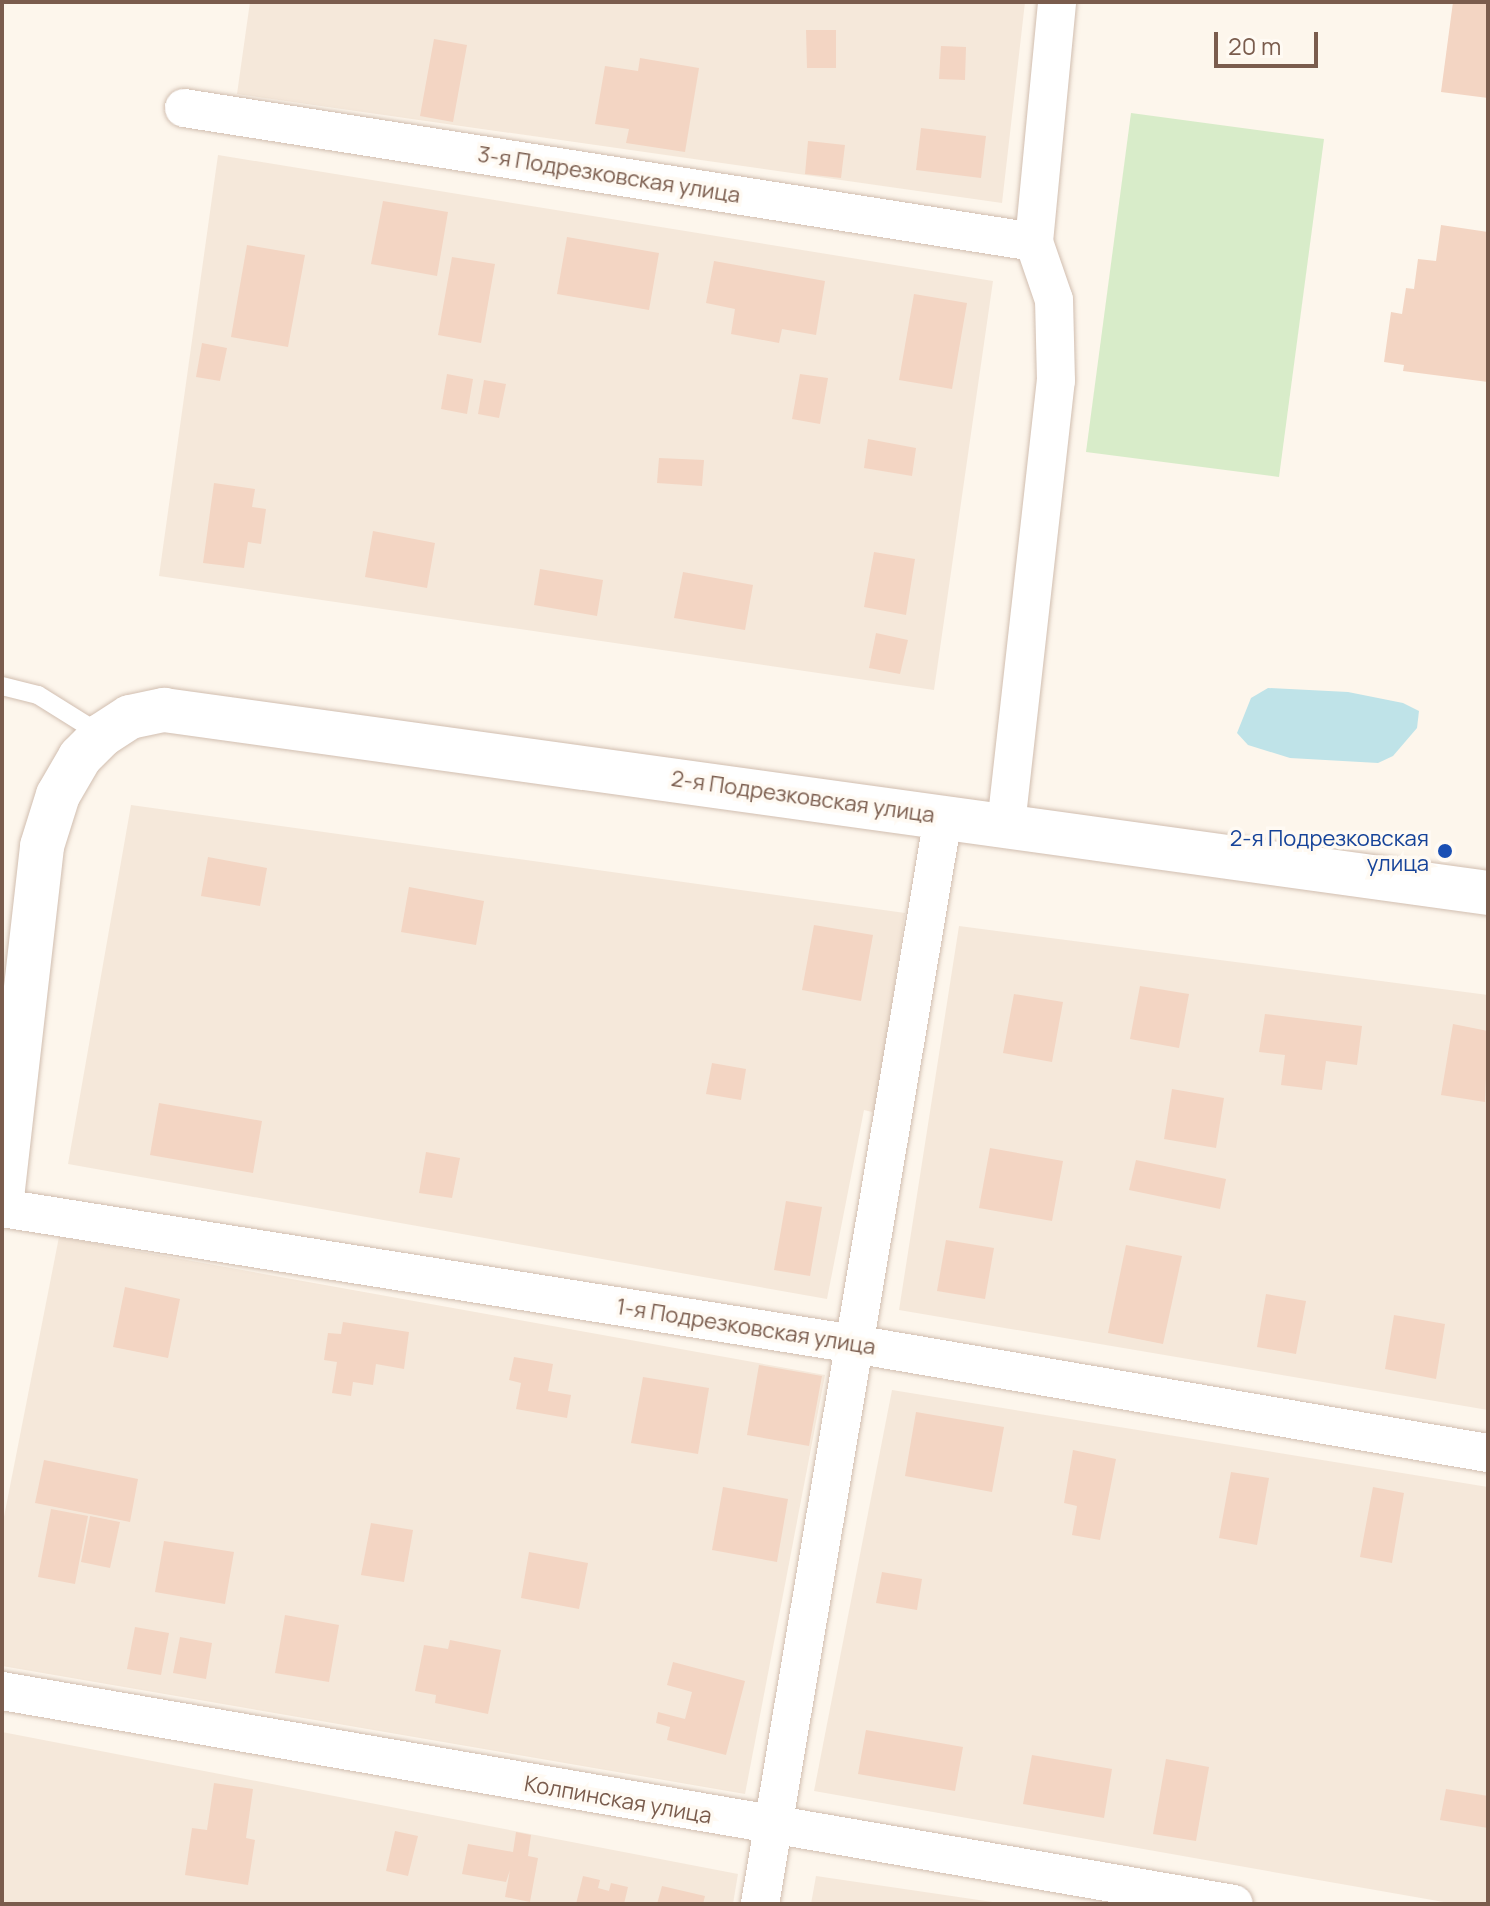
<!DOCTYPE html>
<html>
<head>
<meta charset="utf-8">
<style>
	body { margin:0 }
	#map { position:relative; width:1490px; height:1906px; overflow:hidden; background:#fdf6ec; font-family:Manrope,sans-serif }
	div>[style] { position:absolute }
	.residential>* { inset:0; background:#f5e8da }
	.green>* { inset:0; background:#d8ecc9 }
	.water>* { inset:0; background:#bfe3e8 }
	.building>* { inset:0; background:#f3d5c3 }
	.roads { filter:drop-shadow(0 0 2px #d1beb0) drop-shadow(0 0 2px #d1beb0) }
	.lane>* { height:18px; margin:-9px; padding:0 9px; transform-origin:9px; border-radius:9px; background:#fff }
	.street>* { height:38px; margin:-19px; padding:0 19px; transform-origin:19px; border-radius:19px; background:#fff }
	.secondary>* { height:44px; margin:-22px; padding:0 22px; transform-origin:22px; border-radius:22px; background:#fff }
	.dots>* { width:22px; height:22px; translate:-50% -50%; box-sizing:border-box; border:4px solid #fffaf3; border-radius:50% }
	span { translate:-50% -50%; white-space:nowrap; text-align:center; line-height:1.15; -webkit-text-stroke:7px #fffaf3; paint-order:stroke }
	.street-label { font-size:22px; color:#7a5c4d }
	.transit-label { font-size:22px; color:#164399 }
	.right { translate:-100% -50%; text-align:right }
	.frame { position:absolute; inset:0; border:4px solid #7a5c4d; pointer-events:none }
	.scale { position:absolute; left:1214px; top:32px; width:104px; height:36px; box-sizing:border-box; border:4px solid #7a5c4d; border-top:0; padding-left:10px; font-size:24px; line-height:28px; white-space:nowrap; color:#7a5c4d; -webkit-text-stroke:6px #fffaf3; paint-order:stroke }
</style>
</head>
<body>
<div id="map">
	<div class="residential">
		<div style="clip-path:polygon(250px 2px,1025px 2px,1002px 203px,237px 94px)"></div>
		<div style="clip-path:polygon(218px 155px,993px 281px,934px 690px,159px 576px)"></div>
		<div style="clip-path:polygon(131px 805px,905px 913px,876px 1113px,864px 1110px,827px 1299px,68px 1164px)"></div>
		<div style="clip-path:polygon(959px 926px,1488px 995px,1488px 1410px,899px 1310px)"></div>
		<div style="clip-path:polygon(59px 1237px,825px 1375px,745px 1794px,2px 1666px,2px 1527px)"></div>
		<div style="clip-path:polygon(892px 1390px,1488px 1487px,1488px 1904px,1455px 1904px,814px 1791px)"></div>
		<div style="clip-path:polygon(2px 1732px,738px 1874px,733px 1904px,2px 1904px)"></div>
		<div style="clip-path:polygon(816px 1876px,1006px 1904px,811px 1904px)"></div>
	</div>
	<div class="green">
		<div style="clip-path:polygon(1131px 113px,1324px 139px,1279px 477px,1086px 452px)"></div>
	</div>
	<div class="water">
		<div style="clip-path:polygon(1268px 688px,1348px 692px,1403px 703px,1419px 711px,1417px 728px,1393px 756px,1378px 763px,1290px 758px,1248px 745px,1237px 733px,1251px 698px)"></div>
	</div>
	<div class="building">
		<div style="clip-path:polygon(1453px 2px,1488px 2px,1488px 98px,1441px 92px)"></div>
		<div style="clip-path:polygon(806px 30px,836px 30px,836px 68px,807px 68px)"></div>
		<div style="clip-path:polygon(434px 39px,467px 45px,453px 122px,420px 116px)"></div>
		<div style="clip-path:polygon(941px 46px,966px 47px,965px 80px,939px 79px)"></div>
		<div style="clip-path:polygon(640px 58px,699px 68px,685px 152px,626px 143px,629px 129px,595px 124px,605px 66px,638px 71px)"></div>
		<div style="clip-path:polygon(921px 128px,986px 136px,981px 178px,916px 170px)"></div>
		<div style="clip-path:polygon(808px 141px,845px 145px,841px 178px,805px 174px)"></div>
		<div style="clip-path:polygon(383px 201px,448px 212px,437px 276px,371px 264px)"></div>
		<div style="clip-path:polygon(1441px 225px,1488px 232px,1488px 382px,1403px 371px,1404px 365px,1384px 362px,1391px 312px,1402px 314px,1406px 288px,1414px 289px,1418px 259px,1436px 261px)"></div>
		<div style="clip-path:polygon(567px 237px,659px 253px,649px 310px,557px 294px)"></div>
		<div style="clip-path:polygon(247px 245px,305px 255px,288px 347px,231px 337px)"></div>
		<div style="clip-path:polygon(452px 257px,495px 264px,481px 343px,438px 335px)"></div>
		<div style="clip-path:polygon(714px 261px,825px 281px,816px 335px,782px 329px,779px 343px,731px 334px,735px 309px,706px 303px)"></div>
		<div style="clip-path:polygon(914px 294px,967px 303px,952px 389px,899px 380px)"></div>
		<div style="clip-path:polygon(202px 343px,227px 348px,220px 381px,196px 377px)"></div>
		<div style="clip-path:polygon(447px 374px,473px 379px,467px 414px,441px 409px)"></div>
		<div style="clip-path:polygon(800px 374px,828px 378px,820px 424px,792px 419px)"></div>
		<div style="clip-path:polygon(484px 380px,506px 384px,499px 418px,478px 414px)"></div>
		<div style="clip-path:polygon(868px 439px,916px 448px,912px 476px,864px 468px)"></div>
		<div style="clip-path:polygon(659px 458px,704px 460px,702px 486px,657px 483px)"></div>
		<div style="clip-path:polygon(214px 483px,255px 489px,252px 507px,266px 509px,261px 544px,248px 542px,244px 568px,203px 563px)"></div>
		<div style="clip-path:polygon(373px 531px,435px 543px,427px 588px,365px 577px)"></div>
		<div style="clip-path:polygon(874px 552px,915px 559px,906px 615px,864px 607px)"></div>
		<div style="clip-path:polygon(540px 569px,603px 580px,597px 616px,534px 605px)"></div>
		<div style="clip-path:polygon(683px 572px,753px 585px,745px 630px,674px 618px)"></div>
		<div style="clip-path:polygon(876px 633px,908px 640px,900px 674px,869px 668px)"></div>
		<div style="clip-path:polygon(208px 857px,267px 868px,260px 906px,201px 896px)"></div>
		<div style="clip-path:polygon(409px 887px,484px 901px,476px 945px,401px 932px)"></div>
		<div style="clip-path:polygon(814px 925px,873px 935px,861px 1001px,802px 990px)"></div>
		<div style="clip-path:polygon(1140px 986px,1189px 994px,1179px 1048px,1130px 1039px)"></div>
		<div style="clip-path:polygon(1014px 994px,1063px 1002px,1052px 1062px,1003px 1053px)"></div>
		<div style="clip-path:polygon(1265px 1014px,1362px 1026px,1357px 1065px,1326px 1061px,1322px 1090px,1281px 1085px,1285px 1055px,1259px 1052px)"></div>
		<div style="clip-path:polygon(1453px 1024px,1488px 1031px,1485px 1102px,1441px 1095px)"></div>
		<div style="clip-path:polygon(712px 1063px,746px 1069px,741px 1100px,706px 1094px)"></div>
		<div style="clip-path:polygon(1172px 1089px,1224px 1098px,1216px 1148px,1164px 1139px)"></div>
		<div style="clip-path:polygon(159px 1103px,262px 1121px,253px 1173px,150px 1155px)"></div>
		<div style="clip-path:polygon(990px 1148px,1063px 1161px,1052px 1221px,979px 1208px)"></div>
		<div style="clip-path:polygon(426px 1152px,460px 1158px,452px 1198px,419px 1193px)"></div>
		<div style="clip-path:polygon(1136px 1160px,1226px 1179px,1220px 1209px,1129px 1190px)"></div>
		<div style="clip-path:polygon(786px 1201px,822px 1207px,810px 1276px,774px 1270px)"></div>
		<div style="clip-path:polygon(946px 1240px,994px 1248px,985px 1299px,937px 1291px)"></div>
		<div style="clip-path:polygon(1126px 1245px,1182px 1256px,1163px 1344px,1108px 1333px)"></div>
		<div style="clip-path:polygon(125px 1287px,180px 1299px,168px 1358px,113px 1347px)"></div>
		<div style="clip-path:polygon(1266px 1294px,1306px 1301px,1296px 1354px,1257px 1347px)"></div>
		<div style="clip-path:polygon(1394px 1315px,1445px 1324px,1436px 1379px,1385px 1369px)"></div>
		<div style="clip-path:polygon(343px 1322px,409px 1332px,404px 1369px,376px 1364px,373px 1385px,353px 1382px,351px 1396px,332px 1393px,337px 1362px,324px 1360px,328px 1333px,341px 1334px)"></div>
		<div style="clip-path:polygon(514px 1357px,553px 1364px,548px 1391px,571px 1395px,567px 1418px,516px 1409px,521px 1383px,509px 1380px)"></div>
		<div style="clip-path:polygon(759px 1365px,822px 1376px,809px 1446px,747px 1435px)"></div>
		<div style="clip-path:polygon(643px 1377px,709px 1388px,698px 1454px,631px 1443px)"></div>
		<div style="clip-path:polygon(916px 1412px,1004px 1427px,992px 1492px,905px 1476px)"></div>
		<div style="clip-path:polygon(1073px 1450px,1116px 1459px,1100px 1540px,1072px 1535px,1077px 1506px,1064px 1503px)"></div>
		<div style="clip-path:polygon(44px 1460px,138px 1479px,130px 1522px,35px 1503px)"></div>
		<div style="clip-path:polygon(1231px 1472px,1269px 1478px,1257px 1545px,1219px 1538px)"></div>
		<div style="clip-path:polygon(723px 1487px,788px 1499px,777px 1562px,712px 1550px)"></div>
		<div style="clip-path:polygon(1373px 1487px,1404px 1493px,1392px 1563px,1360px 1557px)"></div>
		<div style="clip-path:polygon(51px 1509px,88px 1516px,75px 1584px,38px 1577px)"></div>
		<div style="clip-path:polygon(90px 1516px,120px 1522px,110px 1568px,81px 1562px)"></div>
		<div style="clip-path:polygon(371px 1523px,413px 1530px,404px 1582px,361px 1575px)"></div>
		<div style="clip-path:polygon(164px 1541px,234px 1552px,225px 1604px,155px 1592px)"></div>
		<div style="clip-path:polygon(529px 1552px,588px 1563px,579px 1609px,521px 1598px)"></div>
		<div style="clip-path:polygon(882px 1572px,922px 1579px,917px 1610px,876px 1603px)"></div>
		<div style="clip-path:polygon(285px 1615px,339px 1625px,329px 1682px,275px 1673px)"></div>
		<div style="clip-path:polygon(135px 1627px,169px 1633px,161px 1675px,127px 1669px)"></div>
		<div style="clip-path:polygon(180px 1637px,212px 1643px,206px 1679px,173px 1673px)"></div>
		<div style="clip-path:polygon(450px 1640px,501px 1650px,488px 1714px,435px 1703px,436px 1695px,415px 1691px,424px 1645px,448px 1649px)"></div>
		<div style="clip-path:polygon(673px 1662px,745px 1681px,726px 1755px,667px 1740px,670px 1727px,656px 1723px,658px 1712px,685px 1719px,692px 1692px,667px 1685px)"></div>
		<div style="clip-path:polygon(866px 1730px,963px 1747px,955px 1791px,858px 1774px)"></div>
		<div style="clip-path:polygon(1032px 1755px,1112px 1769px,1104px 1818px,1023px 1804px)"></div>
		<div style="clip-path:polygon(1166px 1759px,1209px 1767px,1196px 1841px,1153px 1834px)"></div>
		<div style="clip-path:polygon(214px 1783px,253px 1789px,246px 1838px,255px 1840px,248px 1885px,185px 1875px,192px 1828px,207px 1830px)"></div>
		<div style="clip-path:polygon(1446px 1789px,1488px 1796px,1488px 1828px,1440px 1820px)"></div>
		<div style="clip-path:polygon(395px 1831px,418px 1836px,408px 1876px,386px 1871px)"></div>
		<div style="clip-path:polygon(516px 1832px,531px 1835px,528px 1856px,538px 1858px,530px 1902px,505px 1897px,510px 1870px,506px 1882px,462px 1874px,468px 1844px,513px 1852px)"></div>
		<div style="clip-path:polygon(583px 1876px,600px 1880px,598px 1888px,609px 1891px,611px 1883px,628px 1887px,624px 1904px,576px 1904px)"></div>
		<div style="clip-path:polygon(662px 1886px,705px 1896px,703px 1904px,657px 1904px)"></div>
	</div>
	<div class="roads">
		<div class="lane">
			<div style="left:2px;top:686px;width:37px;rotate:14deg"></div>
			<div style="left:38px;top:695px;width:75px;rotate:32deg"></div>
		</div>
		<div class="street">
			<div style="left:184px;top:108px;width:860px;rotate:8.96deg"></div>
			<div style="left:1006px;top:825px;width:447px;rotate:-83.6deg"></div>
			<div style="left:1056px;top:381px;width:81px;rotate:-91.4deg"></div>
			<div style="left:1054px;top:300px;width:61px;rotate:-109deg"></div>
			<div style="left:1034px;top:242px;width:241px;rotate:-84.5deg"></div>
			<div style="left:2px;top:1208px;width:863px;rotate:9.07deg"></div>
			<div style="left:854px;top:1344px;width:643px;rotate:9.76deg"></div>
			<div style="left:2px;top:1691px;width:1250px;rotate:9.81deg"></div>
			<div style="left:760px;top:1904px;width:1102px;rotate:-80.44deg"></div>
		</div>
		<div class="secondary">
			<div style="left:2px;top:1198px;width:354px;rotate:-83.5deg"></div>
			<div style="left:42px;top:846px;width:53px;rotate:-72.6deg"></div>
			<div style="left:58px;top:795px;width:44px;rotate:-59.9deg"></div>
			<div style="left:80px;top:757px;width:31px;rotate:-45deg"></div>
			<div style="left:102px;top:735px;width:33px;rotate:-33deg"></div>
			<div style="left:130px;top:717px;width:35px;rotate:-12deg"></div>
			<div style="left:164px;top:710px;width:1337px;rotate:7.87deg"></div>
		</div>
	</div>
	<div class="dots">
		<div style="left:1445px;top:851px;background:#1a4fb4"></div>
	</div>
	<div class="street-label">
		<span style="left:609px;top:175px;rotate:9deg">3-я Подрезковская улица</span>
		<span style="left:803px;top:797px;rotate:8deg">2-я Подрезковская улица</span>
		<span style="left:746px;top:1327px;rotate:9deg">1-я Подрезковская улица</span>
		<span style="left:618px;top:1800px;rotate:10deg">Колпинская улица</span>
	</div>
	<div class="transit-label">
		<span class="right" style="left:1429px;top:851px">2-я Подрезковская<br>улица</span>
	</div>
	<div class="frame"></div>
	<div class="scale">20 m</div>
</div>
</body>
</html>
